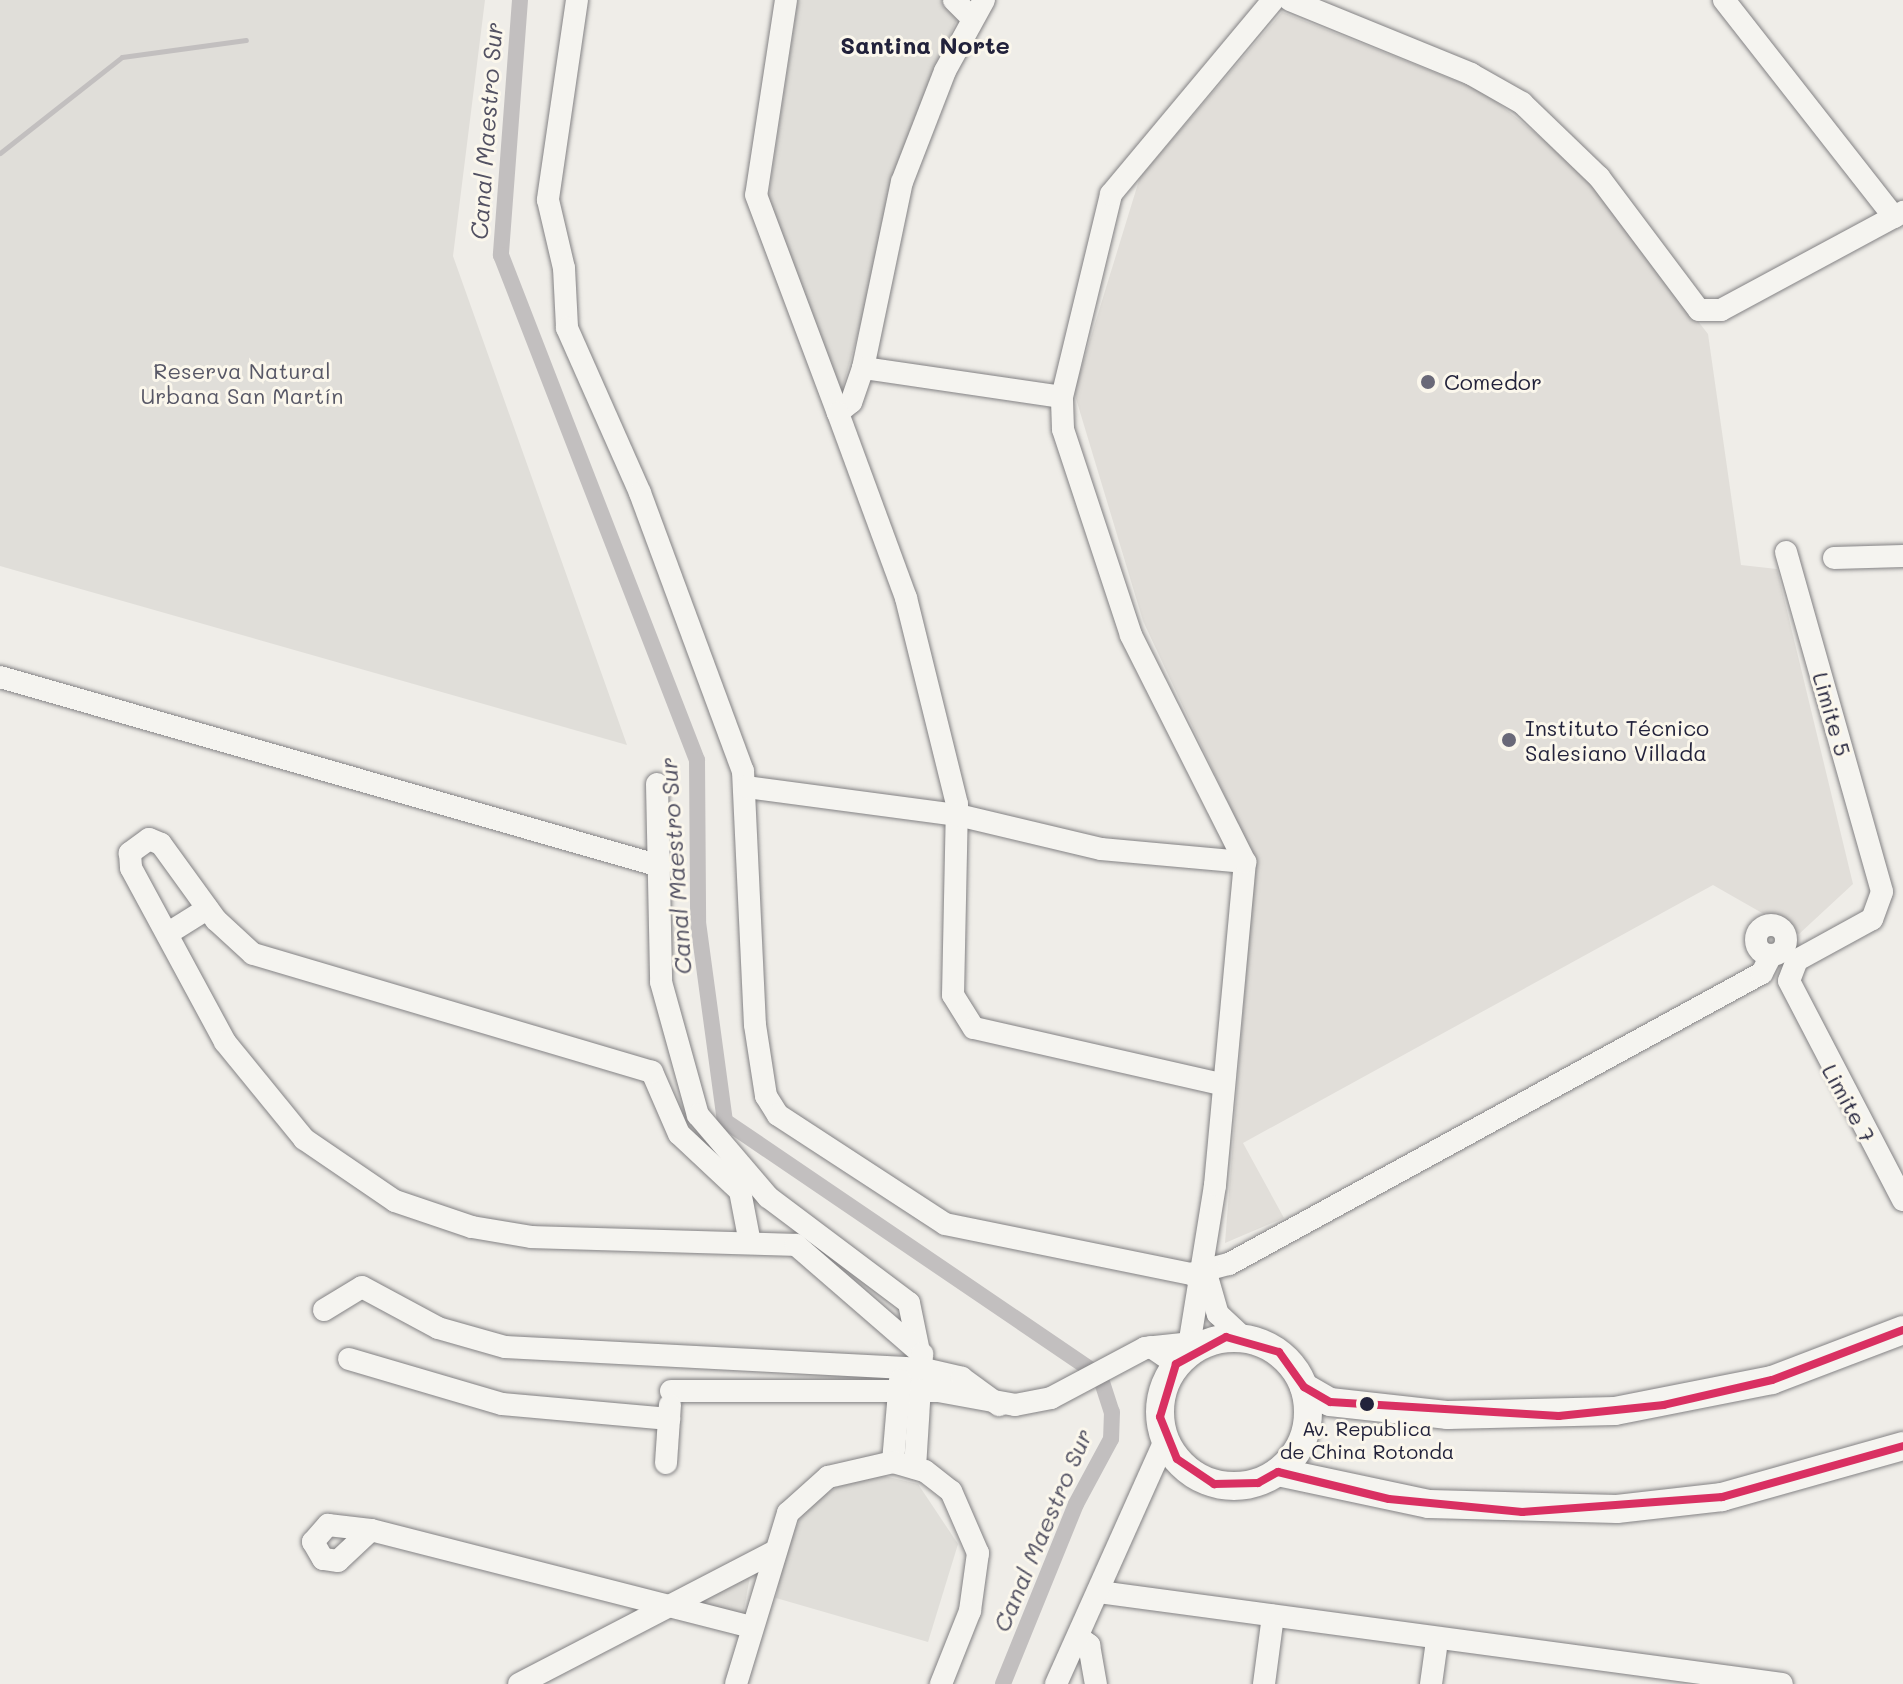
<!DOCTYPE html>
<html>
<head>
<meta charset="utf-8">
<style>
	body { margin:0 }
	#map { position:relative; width:1903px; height:1684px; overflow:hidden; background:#efede8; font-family:Mali,sans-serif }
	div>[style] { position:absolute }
	.built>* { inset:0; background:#e1ded9 }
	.green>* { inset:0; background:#e0ded9 }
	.stream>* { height:5px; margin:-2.5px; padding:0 2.5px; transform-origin:2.5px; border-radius:2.5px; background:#c2bfbf }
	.canal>* { height:16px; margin:-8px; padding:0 8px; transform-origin:8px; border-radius:8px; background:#c2bfbf }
	.roads { filter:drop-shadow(0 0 2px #838284) drop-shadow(0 0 2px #838284) }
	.minor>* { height:22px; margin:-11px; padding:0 11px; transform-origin:11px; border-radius:11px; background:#f5f4f0 }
	.minor>.ring { margin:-11px; padding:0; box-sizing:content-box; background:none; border:22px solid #f5f4f0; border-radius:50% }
	.major>* { height:28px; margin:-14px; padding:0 14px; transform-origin:14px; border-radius:14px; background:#f5f4f0 }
	.major>.ring { margin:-14px; padding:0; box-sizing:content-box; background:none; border:28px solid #f5f4f0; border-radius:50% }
	.bus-1>* { height:8px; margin:-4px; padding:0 4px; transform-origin:4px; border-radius:4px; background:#d93062 }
	.dots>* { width:22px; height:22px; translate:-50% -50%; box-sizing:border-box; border:4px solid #fbf7ec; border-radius:50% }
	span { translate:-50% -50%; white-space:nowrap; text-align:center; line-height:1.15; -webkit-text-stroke:6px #fbf7ec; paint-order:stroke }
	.bus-label { font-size:20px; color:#22223b }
	.park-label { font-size:22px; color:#575766 }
	.poi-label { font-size:22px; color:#22223b }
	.left { translate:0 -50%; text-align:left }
	.street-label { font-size:22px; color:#22223b }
	.neighbourhood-label { font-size:24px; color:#22223b; font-weight:700 }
	.water-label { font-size:24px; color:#535263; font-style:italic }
</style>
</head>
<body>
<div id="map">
	<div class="built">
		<div style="clip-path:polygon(1282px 12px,1484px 92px,1579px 168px,1708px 334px,1741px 565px,1777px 569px,1853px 884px,1799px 934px,1713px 885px,1243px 1143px,1284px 1218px,1225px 1243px,1255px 860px,1143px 621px,1074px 392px,1140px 177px)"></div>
	</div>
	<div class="green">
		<div style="clip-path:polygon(0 0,485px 0,453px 256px,627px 745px,0 566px)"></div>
		<div style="clip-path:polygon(798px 0,945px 0,958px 17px,930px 80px,841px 393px,768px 199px)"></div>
		<div style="clip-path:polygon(880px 1475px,918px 1484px,958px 1544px,928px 1642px,776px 1598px,785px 1549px,807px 1506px,844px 1483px)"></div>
		<div style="clip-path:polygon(751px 1571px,742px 1620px,690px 1609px)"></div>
	</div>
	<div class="stream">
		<div style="left:0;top:153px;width:155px;rotate:-38.2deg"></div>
		<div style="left:122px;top:57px;width:125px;rotate:-7.8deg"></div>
	</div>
	<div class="canal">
		<div style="left:520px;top:0;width:256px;rotate:94.3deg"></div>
		<div style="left:501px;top:255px;width:542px;rotate:68.79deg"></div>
		<div style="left:697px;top:760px;width:162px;rotate:89.6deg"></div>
		<div style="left:698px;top:922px;width:201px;rotate:82.3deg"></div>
		<div style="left:725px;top:1121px;width:453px;rotate:34.2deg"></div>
		<div style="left:1100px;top:1376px;width:38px;rotate:72deg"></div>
		<div style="left:1112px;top:1412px;width:27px;rotate:92deg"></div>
		<div style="left:1111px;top:1439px;width:74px;rotate:118.3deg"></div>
		<div style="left:1076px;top:1504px;width:194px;rotate:112.1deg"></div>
	</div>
	<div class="roads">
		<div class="minor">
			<div style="left:577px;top:0;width:202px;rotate:98.3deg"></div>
			<div style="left:548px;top:200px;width:70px;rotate:76.8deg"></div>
			<div style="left:564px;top:268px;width:60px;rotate:87.1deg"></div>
			<div style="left:567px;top:328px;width:180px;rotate:66.1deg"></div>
			<div style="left:640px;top:493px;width:296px;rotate:69.7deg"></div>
			<div style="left:743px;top:771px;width:254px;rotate:87.3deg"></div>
			<div style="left:755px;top:1025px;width:72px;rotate:81.2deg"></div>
			<div style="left:766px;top:1096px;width:22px;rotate:58deg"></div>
			<div style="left:778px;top:1115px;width:199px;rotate:33.1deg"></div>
			<div style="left:945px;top:1224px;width:251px;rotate:11.5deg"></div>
			<div style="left:1191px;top:1274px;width:39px;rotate:-15deg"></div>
			<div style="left:1229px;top:1264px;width:607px;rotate:-28.63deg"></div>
			<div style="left:1762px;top:973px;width:20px;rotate:-63deg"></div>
			<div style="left:786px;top:0;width:197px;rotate:98.7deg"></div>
			<div style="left:756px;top:195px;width:233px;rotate:69.4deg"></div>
			<div style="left:954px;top:0;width:24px;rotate:45deg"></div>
			<div style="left:1290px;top:0;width:196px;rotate:22.2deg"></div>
			<div style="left:1471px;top:74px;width:59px;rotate:29.6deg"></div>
			<div style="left:1522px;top:103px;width:107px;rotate:43.9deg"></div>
			<div style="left:1599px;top:177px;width:166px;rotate:53.1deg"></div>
			<div style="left:1699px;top:310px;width:22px"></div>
			<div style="left:1721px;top:310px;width:207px;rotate:-28.3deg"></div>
			<div style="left:1724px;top:0;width:276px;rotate:51.9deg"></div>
			<div style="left:863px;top:368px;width:190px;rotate:-78.2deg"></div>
			<div style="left:902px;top:182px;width:119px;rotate:-68.8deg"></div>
			<div style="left:945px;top:71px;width:81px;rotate:-61.2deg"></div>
			<div style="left:1062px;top:397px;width:201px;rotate:-171.7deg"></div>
			<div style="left:863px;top:368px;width:36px;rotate:109deg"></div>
			<div style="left:851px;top:402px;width:17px;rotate:140deg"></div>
			<div style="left:838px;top:413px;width:197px;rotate:69.8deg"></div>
			<div style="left:906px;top:598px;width:212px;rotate:76.1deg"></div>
			<div style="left:957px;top:804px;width:191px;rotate:91.2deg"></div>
			<div style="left:953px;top:995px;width:39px;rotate:58deg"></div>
			<div style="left:974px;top:1028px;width:252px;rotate:12.8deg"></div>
			<div style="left:1786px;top:552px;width:353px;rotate:74.2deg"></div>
			<div style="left:1882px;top:892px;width:29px;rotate:110deg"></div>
			<div style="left:1872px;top:919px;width:85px;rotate:151.3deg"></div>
			<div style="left:1797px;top:960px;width:22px;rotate:111deg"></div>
			<div style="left:1789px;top:981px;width:247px;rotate:62.5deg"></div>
			<div style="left:1834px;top:558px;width:69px;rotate:-1.7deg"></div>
			<div style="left:0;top:677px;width:687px;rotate:15.98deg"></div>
			<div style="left:657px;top:784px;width:198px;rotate:88.8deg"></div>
			<div style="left:661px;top:982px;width:138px;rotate:74.5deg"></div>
			<div style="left:698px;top:1115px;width:108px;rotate:49.5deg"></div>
			<div style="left:768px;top:1197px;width:176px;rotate:36.9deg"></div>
			<div style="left:909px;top:1303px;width:45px;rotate:78.4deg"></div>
			<div style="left:747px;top:787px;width:213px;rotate:7.6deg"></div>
			<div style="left:958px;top:815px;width:147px;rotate:13.4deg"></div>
			<div style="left:1101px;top:849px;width:145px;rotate:5.2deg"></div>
			<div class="ring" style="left:1756px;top:925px;width:8px;height:8px"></div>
			<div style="left:170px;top:932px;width:44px;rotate:-31.9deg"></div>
			<div style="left:750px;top:1243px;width:53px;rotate:-100.9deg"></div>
			<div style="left:740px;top:1191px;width:83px;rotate:-136.9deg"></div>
			<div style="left:679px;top:1134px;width:68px;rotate:-113.5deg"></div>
			<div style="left:652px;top:1072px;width:416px;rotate:-163.5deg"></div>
			<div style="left:253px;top:954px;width:50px;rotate:-137.4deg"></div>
			<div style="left:216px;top:920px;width:94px;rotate:-125.9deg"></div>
			<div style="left:161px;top:844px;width:13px;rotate:-157deg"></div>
			<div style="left:149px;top:839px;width:24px;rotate:144deg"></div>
			<div style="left:130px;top:853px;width:15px;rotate:86deg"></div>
			<div style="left:131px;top:868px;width:198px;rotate:61.6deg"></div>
			<div style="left:225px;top:1042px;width:125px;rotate:50.8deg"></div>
			<div style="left:304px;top:1139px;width:110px;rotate:34.3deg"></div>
			<div style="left:395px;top:1201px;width:81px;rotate:18.7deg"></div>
			<div style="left:472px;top:1227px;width:61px;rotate:9.5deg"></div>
			<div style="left:532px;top:1237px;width:264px;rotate:1.7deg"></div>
			<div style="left:796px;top:1245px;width:167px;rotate:40.9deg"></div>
			<div style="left:922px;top:1354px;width:114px;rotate:93.5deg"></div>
			<div style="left:1208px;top:1280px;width:35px;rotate:74deg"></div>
			<div style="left:1218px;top:1314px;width:34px;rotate:43deg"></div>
			<div style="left:324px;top:1310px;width:44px;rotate:-31.2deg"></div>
			<div style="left:362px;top:1287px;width:86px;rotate:28.3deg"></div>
			<div style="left:438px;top:1328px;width:70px;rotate:15.8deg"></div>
			<div style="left:505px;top:1347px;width:420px;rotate:3deg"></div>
			<div style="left:924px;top:1369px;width:39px;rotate:13deg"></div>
			<div style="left:962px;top:1378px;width:46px;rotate:36.1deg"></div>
			<div style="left:1151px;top:1347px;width:30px;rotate:34deg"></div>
			<div style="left:1188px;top:1352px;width:169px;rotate:-80.8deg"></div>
			<div style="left:1215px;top:1185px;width:324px;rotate:-84.7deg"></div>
			<div style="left:1245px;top:862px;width:254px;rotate:-116.7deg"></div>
			<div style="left:1131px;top:635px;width:217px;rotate:-108.3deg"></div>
			<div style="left:1063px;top:429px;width:32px;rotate:-92deg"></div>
			<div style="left:1062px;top:397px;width:209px;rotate:-76.4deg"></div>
			<div style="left:1111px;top:194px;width:253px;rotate:-50.1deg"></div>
			<div style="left:349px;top:1359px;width:159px;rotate:16.4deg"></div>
			<div style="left:502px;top:1404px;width:168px;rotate:5.1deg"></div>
			<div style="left:671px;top:1391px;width:267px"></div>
			<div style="left:938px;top:1391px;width:78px;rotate:10.3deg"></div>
			<div style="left:1015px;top:1405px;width:37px;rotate:-11deg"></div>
			<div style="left:1051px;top:1398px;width:106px;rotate:-28deg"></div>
			<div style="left:1145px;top:1348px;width:64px;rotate:-6.2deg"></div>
			<div style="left:893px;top:1462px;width:82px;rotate:-85.1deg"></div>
			<div style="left:666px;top:1463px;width:58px;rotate:-86.1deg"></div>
			<div style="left:371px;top:1530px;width:45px;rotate:136.8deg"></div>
			<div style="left:338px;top:1561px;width:15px;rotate:-172deg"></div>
			<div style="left:323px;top:1559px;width:20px;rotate:-120deg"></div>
			<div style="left:313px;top:1542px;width:23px;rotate:-49deg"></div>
			<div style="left:328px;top:1525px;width:43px;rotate:6.6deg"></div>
			<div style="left:371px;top:1530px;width:393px;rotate:14.3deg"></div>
			<div style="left:1099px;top:1592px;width:689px;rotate:7.67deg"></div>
			<div style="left:1078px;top:1637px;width:14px;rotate:36deg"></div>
			<div style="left:1089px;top:1645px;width:40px;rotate:80deg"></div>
			<div style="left:519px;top:1684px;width:285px;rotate:-27.4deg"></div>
			<div style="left:736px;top:1684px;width:179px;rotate:-73.1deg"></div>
			<div style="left:788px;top:1513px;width:54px;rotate:-42deg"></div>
			<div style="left:828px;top:1477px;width:67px;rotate:-13deg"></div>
			<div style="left:893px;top:1462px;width:33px;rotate:16deg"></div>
			<div style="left:925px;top:1471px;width:33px;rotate:38deg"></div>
			<div style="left:951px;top:1491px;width:68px;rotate:66.5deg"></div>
			<div style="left:978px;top:1553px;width:59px;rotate:97.9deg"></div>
			<div style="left:970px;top:1611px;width:79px;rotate:111.7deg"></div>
			<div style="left:1056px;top:1684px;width:267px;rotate:-65.9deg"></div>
			<div style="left:1264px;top:1684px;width:69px;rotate:-82.5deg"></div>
			<div style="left:1431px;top:1684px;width:43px;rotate:-82.1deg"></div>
		</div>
		<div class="major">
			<div class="ring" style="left:1160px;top:1338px;width:120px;height:120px"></div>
			<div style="left:1304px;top:1387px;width:30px;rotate:30deg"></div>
			<div style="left:1330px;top:1402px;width:119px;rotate:6.3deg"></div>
			<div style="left:1448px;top:1415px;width:167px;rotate:-1.4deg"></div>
			<div style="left:1615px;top:1411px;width:160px;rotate:-11.2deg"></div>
			<div style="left:1772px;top:1380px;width:140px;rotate:-20.9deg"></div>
			<div style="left:1278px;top:1472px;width:154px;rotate:12deg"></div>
			<div style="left:1429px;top:1504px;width:188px;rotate:1.5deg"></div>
			<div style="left:1617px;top:1509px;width:106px;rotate:-6.5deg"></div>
			<div style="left:1722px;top:1497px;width:188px;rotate:-15.7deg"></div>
		</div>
	</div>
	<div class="bus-1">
		<div style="left:1903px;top:1330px;width:140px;rotate:159.1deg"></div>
		<div style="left:1772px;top:1380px;width:111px;rotate:167deg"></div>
		<div style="left:1664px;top:1405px;width:106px;rotate:174deg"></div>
		<div style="left:1559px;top:1416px;width:229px;rotate:-176.5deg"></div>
		<div style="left:1330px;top:1402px;width:30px;rotate:-150deg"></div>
		<div style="left:1304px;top:1387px;width:43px;rotate:-125.5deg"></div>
		<div style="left:1279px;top:1352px;width:55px;rotate:-164.2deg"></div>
		<div style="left:1226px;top:1337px;width:57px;rotate:151.6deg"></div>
		<div style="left:1176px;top:1364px;width:55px;rotate:106.8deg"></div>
		<div style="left:1160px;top:1417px;width:45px;rotate:68deg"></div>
		<div style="left:1177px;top:1459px;width:45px;rotate:34deg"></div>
		<div style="left:1214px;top:1484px;width:44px;rotate:-1.3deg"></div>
		<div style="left:1258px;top:1483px;width:23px;rotate:-29deg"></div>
		<div style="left:1278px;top:1472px;width:114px;rotate:13.7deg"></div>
		<div style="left:1389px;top:1499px;width:134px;rotate:5.6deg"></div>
		<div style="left:1522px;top:1512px;width:201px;rotate:-4.3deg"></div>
		<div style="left:1722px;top:1497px;width:188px;rotate:-15.7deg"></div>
	</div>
	<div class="dots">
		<div style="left:1428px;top:382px;background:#6a6978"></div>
		<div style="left:1509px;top:740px;background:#6a6978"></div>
		<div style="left:1367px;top:1404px;background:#22223b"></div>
	</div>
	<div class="bus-label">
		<span style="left:1367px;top:1440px">Av. Republica<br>de China Rotonda</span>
	</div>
	<div class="park-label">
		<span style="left:242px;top:383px">Reserva Natural<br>Urbana San Martín</span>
	</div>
	<div class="poi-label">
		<span class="left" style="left:1444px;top:382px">Comedor</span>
		<span class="left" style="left:1525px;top:740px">Instituto Técnico<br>Salesiano Villada</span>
	</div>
	<div class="street-label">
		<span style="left:1832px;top:714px;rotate:74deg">Limite 5</span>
		<span style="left:1849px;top:1103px;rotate:61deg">Limite 7</span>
	</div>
	<div class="neighbourhood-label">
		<span style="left:925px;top:45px">Santina Norte</span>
	</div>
	<div class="water-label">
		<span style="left:486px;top:131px;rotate:-86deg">Canal Maestro Sur</span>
		<span style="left:675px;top:866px;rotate:-94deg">Canal Maestro Sur</span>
		<span style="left:1042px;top:1530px;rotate:-67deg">Canal Maestro Sur</span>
	</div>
</div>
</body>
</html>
